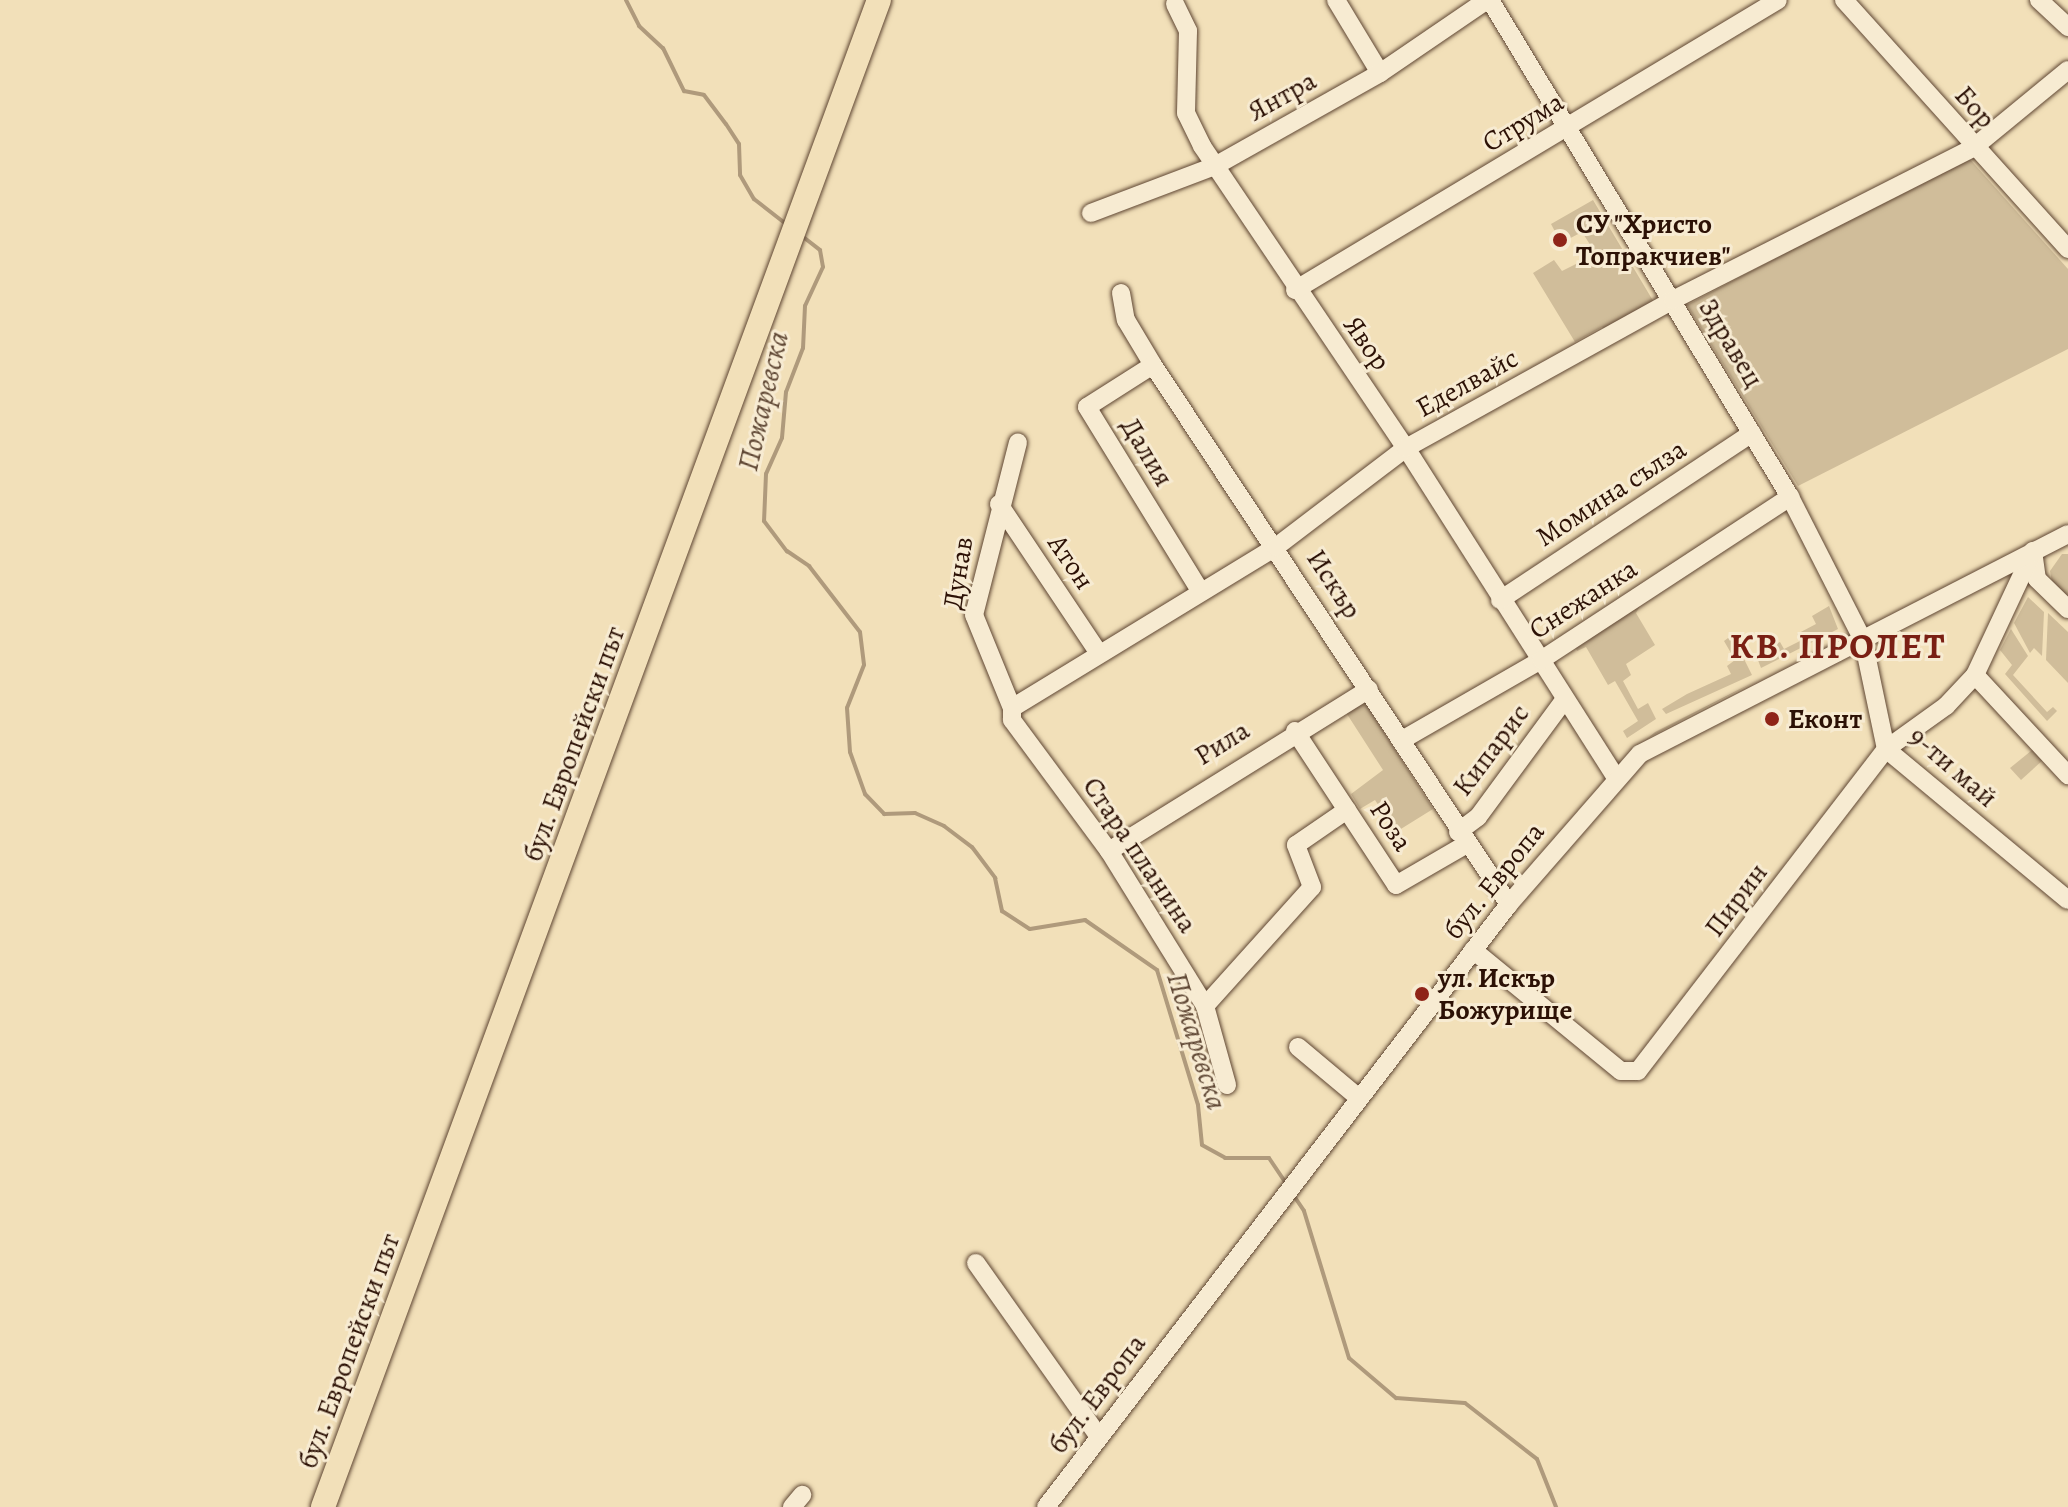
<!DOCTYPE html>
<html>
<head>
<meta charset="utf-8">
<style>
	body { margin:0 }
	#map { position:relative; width:2068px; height:1507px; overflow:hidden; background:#f2e0b9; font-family:Alegreya,serif }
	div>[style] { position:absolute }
	.green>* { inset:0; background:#d0bd9a }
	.stream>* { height:4px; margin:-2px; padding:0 2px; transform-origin:2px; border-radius:2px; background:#af9a7c }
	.roads { filter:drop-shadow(0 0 2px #5e4532) drop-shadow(0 0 2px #5e4532) }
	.minor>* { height:18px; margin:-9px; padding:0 9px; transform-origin:9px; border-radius:9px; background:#f7ebd2 }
	.major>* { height:24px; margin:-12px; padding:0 12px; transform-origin:12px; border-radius:12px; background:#f2e0b9 }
	.dots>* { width:22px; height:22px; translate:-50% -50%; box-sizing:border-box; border:4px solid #f7ebd2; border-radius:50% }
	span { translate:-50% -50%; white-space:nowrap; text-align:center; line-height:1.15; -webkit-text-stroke:6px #f7ebd2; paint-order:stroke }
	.street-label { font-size:28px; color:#2c1105 }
	.poi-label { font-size:28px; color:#2c1105; font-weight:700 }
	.left { translate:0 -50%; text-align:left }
	.water-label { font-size:30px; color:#604835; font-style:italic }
	.district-label { font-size:36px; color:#7a1f14; font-weight:700; letter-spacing:2px }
</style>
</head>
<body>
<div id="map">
	<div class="green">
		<div style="clip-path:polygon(1968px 157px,2068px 269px,2068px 349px,1798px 486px,1687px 305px)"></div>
		<div style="clip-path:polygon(1593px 200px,1655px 304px,1606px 332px,1602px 327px,1575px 342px,1533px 273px,1554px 260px,1562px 271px,1596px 254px,1582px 232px,1561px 243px,1551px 224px)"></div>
		<div style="clip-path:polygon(2062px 554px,2068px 554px,2068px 601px,2052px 582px,2050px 571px)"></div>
		<div style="clip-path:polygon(2028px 597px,2044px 612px,2042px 656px,2034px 648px,2030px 653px,2014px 623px)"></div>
		<div style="clip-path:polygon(1640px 606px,1636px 613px,1655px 645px,1626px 664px,1631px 675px,1623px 681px,1638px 709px,1648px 703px,1656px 719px,1627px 738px,1623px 731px,1638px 721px,1615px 681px,1608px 685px,1586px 647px,1577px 651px,1575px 645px)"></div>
		<div style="clip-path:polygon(1829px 606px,1838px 629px,1761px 668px,1756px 655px,1760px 652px,1765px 660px,1776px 654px,1772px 646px,1780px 642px,1784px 649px,1800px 641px,1797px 634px,1816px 624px,1812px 616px)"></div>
		<div style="clip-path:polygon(2048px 613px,2068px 632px,2068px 683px,2046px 660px)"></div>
		<div style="clip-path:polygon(2011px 629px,2028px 656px,2013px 675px,2047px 712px,2053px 707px,2057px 711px,2047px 721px,2005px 674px,2012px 665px,2000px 650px)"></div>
		<div style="clip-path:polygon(1732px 635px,1752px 675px,1666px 714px,1662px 709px,1687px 694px,1731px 674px,1727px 666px,1735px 660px,1724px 641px)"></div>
		<div style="clip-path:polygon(1758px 680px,1650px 737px,1625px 758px,1655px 732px)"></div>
		<div style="clip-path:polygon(1361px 704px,1367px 706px,1433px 809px,1396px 832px,1375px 800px,1360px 809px,1351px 794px,1383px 770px,1345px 711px)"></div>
		<div style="clip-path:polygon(2036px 747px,2044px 759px,2021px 780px,2010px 768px)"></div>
	</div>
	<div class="stream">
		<div style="left:626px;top:0;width:29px;rotate:63deg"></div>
		<div style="left:639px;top:26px;width:33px;rotate:43deg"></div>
		<div style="left:663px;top:48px;width:48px;rotate:64deg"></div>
		<div style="left:684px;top:91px;width:20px;rotate:11deg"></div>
		<div style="left:704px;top:95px;width:36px;rotate:53deg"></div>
		<div style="left:726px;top:124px;width:24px;rotate:57deg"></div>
		<div style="left:739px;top:144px;width:31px;rotate:88deg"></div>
		<div style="left:740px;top:175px;width:28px;rotate:60deg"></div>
		<div style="left:754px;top:199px;width:39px;rotate:38deg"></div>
		<div style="left:802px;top:236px;width:23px;rotate:38deg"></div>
		<div style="left:820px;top:250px;width:17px;rotate:80deg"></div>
		<div style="left:823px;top:267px;width:43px;rotate:114.8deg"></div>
		<div style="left:805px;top:306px;width:42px;rotate:92.7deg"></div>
		<div style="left:803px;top:348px;width:47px;rotate:111.1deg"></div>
		<div style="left:786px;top:392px;width:46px;rotate:95deg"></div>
		<div style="left:782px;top:438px;width:39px;rotate:114deg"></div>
		<div style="left:766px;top:474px;width:47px;rotate:92.4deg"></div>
		<div style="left:764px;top:521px;width:38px;rotate:53deg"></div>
		<div style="left:787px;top:551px;width:27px;rotate:34deg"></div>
		<div style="left:809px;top:566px;width:83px;rotate:52.3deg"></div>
		<div style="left:860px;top:632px;width:33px;rotate:83deg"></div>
		<div style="left:864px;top:665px;width:46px;rotate:111.6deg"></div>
		<div style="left:847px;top:708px;width:44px;rotate:86.1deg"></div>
		<div style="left:850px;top:752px;width:45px;rotate:70.3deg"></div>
		<div style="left:865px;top:794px;width:28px;rotate:46deg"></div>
		<div style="left:884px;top:814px;width:31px;rotate:-2deg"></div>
		<div style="left:915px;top:813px;width:32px;rotate:24deg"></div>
		<div style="left:944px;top:826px;width:35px;rotate:37deg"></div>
		<div style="left:972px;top:847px;width:39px;rotate:53deg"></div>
		<div style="left:995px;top:878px;width:34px;rotate:78deg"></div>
		<div style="left:1002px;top:911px;width:33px;rotate:33deg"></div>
		<div style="left:1030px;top:929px;width:56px;rotate:-9.3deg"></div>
		<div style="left:1085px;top:920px;width:88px;rotate:34.8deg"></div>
		<div style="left:1157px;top:970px;width:141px;rotate:73.1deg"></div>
		<div style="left:1198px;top:1105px;width:40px;rotate:84.3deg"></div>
		<div style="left:1202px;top:1145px;width:26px;rotate:29deg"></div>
		<div style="left:1225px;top:1158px;width:44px"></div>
		<div style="left:1269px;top:1158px;width:32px;rotate:56deg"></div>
		<div style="left:1294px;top:1196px;width:18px;rotate:56deg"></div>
		<div style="left:1304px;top:1211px;width:154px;rotate:73deg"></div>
		<div style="left:1349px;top:1358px;width:62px;rotate:40.4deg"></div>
		<div style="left:1396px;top:1398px;width:69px;rotate:4.1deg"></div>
		<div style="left:1465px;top:1403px;width:91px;rotate:37.9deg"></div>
		<div style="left:1537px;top:1459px;width:52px;rotate:68.4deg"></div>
	</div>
	<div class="roads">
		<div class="minor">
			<div style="left:1336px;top:0;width:85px;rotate:58.9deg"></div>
			<div style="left:1490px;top:0;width:581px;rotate:58.88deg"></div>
			<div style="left:1790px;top:497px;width:161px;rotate:63deg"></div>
			<div style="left:1863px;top:640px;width:111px;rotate:78.1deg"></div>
			<div style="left:1886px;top:749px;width:236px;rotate:39.7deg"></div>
			<div style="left:1844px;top:0;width:335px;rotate:48deg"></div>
			<div style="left:2039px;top:0;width:40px;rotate:43deg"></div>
			<div style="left:1175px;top:4px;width:30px;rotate:64deg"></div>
			<div style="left:1188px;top:31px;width:82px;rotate:91.4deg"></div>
			<div style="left:1186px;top:113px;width:37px;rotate:64deg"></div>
			<div style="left:1202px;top:146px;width:364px;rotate:56deg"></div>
			<div style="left:1406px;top:448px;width:391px;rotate:57.5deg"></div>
			<div style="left:1091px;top:213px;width:133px;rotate:-20.8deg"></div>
			<div style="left:1215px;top:166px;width:189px;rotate:-29.4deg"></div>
			<div style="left:1380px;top:73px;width:130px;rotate:-34.3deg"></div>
			<div style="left:1295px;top:290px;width:563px;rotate:-30.98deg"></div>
			<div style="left:1121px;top:293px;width:27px;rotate:80deg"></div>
			<div style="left:1126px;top:320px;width:52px;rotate:59deg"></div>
			<div style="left:1153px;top:365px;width:646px;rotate:56.56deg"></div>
			<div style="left:1153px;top:365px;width:78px;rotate:147.5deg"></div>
			<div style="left:1087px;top:407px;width:217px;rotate:58.4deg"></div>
			<div style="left:999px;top:504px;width:178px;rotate:56.2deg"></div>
			<div style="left:2033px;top:551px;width:28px;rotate:82deg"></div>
			<div style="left:2037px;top:579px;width:43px;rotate:44.1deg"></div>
			<div style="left:1500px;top:600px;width:302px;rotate:-33.5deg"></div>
			<div style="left:1975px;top:675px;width:137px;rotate:47.1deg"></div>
			<div style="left:1012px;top:708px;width:309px;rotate:-31.4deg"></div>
			<div style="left:1276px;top:547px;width:163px;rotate:-37.3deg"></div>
			<div style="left:1406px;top:448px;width:305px;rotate:-29deg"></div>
			<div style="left:1673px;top:300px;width:336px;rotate:-26.9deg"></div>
			<div style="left:1973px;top:148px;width:123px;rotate:-39.4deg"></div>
			<div style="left:1012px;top:708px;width:12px;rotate:90deg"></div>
			<div style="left:1012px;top:720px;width:163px;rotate:53.5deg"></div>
			<div style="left:1109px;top:851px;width:182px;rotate:58.2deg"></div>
			<div style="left:1205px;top:1006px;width:82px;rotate:74.4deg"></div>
			<div style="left:1012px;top:708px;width:100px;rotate:-112.2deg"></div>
			<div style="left:974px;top:615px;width:178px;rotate:-75.7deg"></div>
			<div style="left:1295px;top:731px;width:184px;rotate:56.7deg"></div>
			<div style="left:1396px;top:885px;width:80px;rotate:-30.1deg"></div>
			<div style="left:1402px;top:740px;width:160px;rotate:-29.9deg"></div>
			<div style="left:1541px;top:660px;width:298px;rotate:-33.2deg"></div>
			<div style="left:1458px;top:832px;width:25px;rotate:-37deg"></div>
			<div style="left:1478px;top:817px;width:147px;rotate:-53.6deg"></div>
			<div style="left:1109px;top:851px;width:306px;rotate:-31.9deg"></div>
			<div style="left:1473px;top:950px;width:191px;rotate:39.3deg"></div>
			<div style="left:1621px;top:1071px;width:17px"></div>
			<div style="left:1638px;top:1071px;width:406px;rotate:-52.4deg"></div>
			<div style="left:1886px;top:749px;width:74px;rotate:-35.6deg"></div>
			<div style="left:1946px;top:706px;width:42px;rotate:-46.9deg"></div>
			<div style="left:1975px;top:675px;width:137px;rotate:-64.9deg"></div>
			<div style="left:1205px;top:1006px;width:160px;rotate:-48deg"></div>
			<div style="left:1312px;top:887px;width:45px;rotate:-110.9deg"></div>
			<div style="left:1296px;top:845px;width:62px;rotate:-34.5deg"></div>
			<div style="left:1298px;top:1047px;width:80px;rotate:39.9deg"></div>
			<div style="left:976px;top:1263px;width:213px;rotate:54.7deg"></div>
			<div style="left:792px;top:1507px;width:16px;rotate:-50deg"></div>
			<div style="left:1046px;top:1507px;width:760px;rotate:-52.48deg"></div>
			<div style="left:1509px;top:904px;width:199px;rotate:-48.9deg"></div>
			<div style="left:1640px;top:754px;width:481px;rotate:-27.2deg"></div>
		</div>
		<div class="major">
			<div style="left:323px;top:1507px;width:1606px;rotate:-69.75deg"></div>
		</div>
	</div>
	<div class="dots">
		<div style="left:1560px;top:240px;background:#8f2418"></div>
		<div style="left:1772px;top:719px;background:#8f2418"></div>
		<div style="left:1422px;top:994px;background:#8f2418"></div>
	</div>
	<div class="street-label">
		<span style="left:1282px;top:96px;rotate:-29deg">Янтра</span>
		<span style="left:1975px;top:107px;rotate:49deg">Бор</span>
		<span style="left:1523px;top:122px;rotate:-31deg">Струма</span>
		<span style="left:1367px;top:343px;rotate:55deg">Явор</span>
		<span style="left:1731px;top:343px;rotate:59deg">Здравец</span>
		<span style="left:1467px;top:383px;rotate:-29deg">Еделвайс</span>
		<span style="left:1147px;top:452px;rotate:59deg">Далия</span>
		<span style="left:1611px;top:493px;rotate:-33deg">Момина сълза</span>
		<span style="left:1071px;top:562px;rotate:56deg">Атон</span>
		<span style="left:958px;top:573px;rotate:-81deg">Дунав</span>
		<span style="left:1334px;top:584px;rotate:57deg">Искър</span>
		<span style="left:1583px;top:599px;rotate:-33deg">Снежанка</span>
		<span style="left:1222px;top:743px;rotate:-32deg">Рила</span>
		<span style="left:574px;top:744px;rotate:-70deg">бул. Европейски път</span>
		<span style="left:1491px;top:750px;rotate:-53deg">Кипарис</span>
		<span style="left:1953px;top:767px;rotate:41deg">9-ти май</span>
		<span style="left:1391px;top:826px;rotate:57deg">Роза</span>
		<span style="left:1140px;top:855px;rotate:56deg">Стара планина</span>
		<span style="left:1494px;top:881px;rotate:-51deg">бул. Европа</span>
		<span style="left:1736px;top:900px;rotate:-53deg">Пирин</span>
		<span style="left:349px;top:1351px;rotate:-70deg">бул. Европейски път</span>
		<span style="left:1097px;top:1394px;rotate:-53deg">бул. Европа</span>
	</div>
	<div class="poi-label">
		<span class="left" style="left:1576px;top:240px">СУ "Христо<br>Топракчиев"</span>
		<span class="left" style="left:1788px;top:719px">Еконт</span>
		<span class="left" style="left:1438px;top:994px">ул. Искър<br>Божурище</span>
	</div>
	<div class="water-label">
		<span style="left:763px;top:401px;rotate:-77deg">Пожаревска</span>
		<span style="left:1197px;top:1041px;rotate:73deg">Пожаревска</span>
	</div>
	<div class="district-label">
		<span style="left:1838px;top:646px">КВ. ПРОЛЕТ</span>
	</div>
</div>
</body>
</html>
